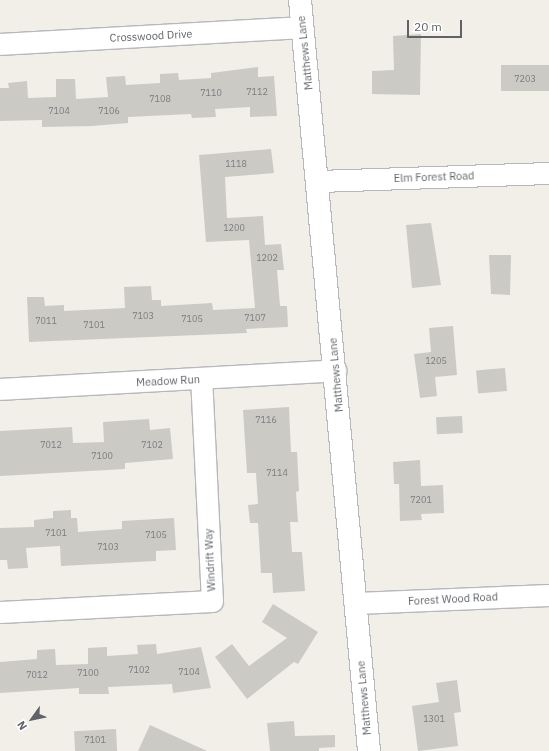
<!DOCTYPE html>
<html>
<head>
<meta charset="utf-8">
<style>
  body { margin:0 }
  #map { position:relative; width:549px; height:751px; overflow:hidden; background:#f1efe8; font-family:"IBM Plex Sans",sans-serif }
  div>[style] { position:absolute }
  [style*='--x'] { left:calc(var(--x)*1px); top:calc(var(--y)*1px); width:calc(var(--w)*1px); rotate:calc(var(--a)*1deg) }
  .building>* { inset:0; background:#cccac5; transform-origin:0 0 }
  .roads { filter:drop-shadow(1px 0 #b5b8bc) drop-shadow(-1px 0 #b5b8bc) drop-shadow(0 1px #b5b8bc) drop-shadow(0 -1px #b5b8bc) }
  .minor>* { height:21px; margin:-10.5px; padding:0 10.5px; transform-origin:10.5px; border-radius:10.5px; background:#fff }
  .tertiary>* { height:22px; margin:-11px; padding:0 11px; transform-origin:11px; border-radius:11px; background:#fff }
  span { translate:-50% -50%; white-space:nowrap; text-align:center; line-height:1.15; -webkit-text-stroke:3px #fff; paint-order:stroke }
  .number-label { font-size:9px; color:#7a7d7f }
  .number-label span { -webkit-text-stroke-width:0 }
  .street-label { font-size:11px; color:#5f6368 }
  .north { position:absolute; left:12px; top:699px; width:40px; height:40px; -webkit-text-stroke:3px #fff; paint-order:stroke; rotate:237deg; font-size:11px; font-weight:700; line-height:16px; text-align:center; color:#5f6368 }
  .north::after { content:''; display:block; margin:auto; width:14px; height:18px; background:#5f6368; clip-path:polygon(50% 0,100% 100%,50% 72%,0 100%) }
  .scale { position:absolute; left:407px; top:20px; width:55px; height:18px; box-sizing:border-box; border:2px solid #5f6368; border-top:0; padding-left:5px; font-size:12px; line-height:14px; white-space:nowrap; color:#5f6368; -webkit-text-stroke:3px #fff; paint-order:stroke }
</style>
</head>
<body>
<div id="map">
  <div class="building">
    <i style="clip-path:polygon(421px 34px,420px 95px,372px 94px,372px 71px,394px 70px,393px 36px)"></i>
    <i style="left:549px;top:65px;width:26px;height:48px;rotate:90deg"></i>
    <i style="clip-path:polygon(258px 67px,258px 77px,274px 76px,277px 116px,250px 117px,250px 107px,215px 109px,216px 117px,192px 118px,191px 114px,128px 117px,128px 123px,92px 126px,42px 127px,42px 120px,0 121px,0 88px,9px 88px,8px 83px,27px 81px,28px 98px,56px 97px,56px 79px,75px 79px,76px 99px,108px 97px,106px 77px,125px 76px,126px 85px,160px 83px,160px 74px,178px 73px,179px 80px,211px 78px,211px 73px)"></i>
    <i style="clip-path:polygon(271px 149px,274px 173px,225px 177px,227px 218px,263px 216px,265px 245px,281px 244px,284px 270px,277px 270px,280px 306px,287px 306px,288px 327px,246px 329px,247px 333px,29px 342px,27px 297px,44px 297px,45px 306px,64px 305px,64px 311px,125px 308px,124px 287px,151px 286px,152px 300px,161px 300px,161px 306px,212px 303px,213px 310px,255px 308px,249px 240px,206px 242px,199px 155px)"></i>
    <i style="clip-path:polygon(431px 223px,441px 285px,412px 288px,406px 225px)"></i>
    <i style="clip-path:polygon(489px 255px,511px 255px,510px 295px,491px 294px)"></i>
    <i style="clip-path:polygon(453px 326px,457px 375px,435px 377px,437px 396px,420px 398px,414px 354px,431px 352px,429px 328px)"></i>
    <i style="left:505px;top:368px;width:23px;height:29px;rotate:85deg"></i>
    <i style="clip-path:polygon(289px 407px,291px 452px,297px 452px,299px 491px,296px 492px,298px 522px,290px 522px,292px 552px,302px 552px,305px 591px,273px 593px,272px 573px,261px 573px,258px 523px,250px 523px,248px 505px,258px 504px,256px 473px,247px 473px,243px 410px)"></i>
    <i style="left:462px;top:416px;width:17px;height:26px;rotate:87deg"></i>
    <i style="clip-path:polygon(149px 419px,150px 430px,170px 428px,173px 459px,125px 463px,125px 469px,0 476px,0 431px,72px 427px,73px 443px,104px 442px,103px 422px)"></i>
    <i style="clip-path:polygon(420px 460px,421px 486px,443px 485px,444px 513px,421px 514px,422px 520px,400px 521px,399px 484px,394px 484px,393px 462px)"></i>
    <i style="clip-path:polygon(71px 510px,71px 518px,77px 518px,78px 532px,122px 529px,122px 521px,174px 518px,176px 550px,156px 551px,156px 561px,61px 566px,60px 546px,26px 548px,28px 568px,8px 569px,7px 560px,0 560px,0 528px,34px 527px,34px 520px,53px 518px,53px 511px)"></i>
    <i style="clip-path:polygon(273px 604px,318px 632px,298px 664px,294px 662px,247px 699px,215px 657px,232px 644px,249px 666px,287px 638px,262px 622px)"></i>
    <i style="clip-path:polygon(156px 644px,157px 654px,201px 647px,211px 688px,173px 693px,172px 684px,108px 687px,109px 694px,79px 694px,79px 688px,0 693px,0 662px,37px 659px,37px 650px,55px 649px,56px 665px,88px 664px,88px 648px,107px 647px,107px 656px,138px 654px,137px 645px)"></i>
    <i style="clip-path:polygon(457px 680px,461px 712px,454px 713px,458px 746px,418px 751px,412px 706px,439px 702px,436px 683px)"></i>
    <i style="clip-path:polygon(294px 721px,295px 736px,335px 735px,335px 747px,319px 748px,319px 751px,270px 751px,267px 723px)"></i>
    <i style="clip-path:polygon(150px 725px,207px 751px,138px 751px)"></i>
    <i style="left:116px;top:729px;width:22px;height:42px;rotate:87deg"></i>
  </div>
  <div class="roads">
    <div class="minor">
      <i style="--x:0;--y:44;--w:302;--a:-3.2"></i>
      <i style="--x:319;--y:181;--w:230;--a:-2"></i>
      <i style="--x:0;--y:389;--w:336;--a:-3.2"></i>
      <i style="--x:356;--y:603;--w:193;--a:-2.4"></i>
      <i style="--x:0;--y:612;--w:212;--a:-3"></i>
      <i style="--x:212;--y:601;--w:222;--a:-92.8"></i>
    </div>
    <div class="tertiary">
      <i style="--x:300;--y:0;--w:754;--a:84.75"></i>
    </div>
  </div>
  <div class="number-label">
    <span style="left:525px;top:79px">7203</span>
    <span style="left:257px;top:92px">7112</span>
    <span style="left:211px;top:93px">7110</span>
    <span style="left:160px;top:99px">7108</span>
    <span style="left:59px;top:111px">7104</span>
    <span style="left:109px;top:111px">7106</span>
    <span style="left:236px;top:164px">1118</span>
    <span style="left:234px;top:228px">1200</span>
    <span style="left:267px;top:258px">1202</span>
    <span style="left:143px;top:316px">7103</span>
    <span style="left:255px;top:318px">7107</span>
    <span style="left:192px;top:319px">7105</span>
    <span style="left:46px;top:321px">7011</span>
    <span style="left:94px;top:325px">7101</span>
    <span style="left:436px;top:361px">1205</span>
    <span style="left:266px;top:420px">7116</span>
    <span style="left:51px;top:445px">7012</span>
    <span style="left:152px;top:445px">7102</span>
    <span style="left:102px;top:456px">7100</span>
    <span style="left:277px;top:473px">7114</span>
    <span style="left:421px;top:500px">7201</span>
    <span style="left:56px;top:533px">7101</span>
    <span style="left:156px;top:535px">7105</span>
    <span style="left:108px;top:547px">7103</span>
    <span style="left:139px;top:670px">7102</span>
    <span style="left:189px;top:672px">7104</span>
    <span style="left:88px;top:673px">7100</span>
    <span style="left:37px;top:675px">7012</span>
    <span style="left:434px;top:719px">1301</span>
    <span style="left:95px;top:740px">7101</span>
  </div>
  <div class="street-label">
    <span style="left:151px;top:36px;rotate:-3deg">Crosswood Drive</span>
    <span style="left:305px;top:53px;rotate:-96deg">Matthews Lane</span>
    <span style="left:434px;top:177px;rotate:-2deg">Elm Forest Road</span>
    <span style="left:336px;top:375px;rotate:-95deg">Matthews Lane</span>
    <span style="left:168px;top:381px;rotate:-3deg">Meadow Run</span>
    <span style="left:210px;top:560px;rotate:-93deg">Windrift Way</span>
    <span style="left:453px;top:599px;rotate:-3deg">Forest Wood Road</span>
    <span style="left:364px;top:698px;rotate:-95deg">Matthews Lane</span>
  </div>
  <div class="north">N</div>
  <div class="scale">20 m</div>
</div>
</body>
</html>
